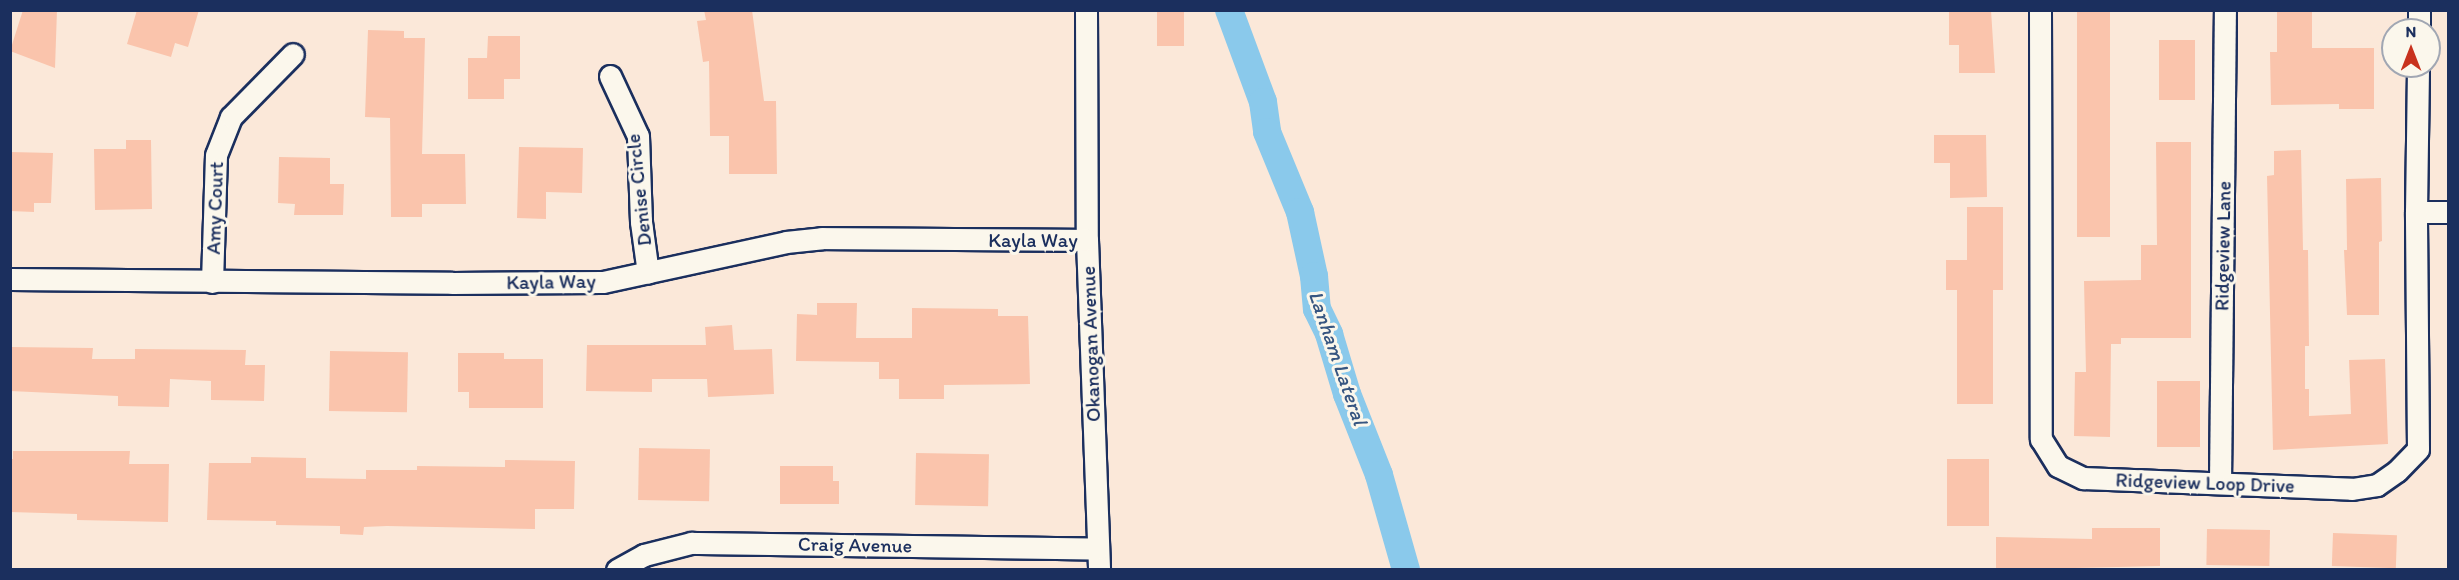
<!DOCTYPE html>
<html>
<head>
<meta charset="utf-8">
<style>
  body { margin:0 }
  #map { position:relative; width:2459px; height:580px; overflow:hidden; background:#fbe8d9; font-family:Itim,sans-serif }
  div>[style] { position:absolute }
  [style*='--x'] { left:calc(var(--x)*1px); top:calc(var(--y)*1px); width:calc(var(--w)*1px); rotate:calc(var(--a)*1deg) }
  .canal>* { height:28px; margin:-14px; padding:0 14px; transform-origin:14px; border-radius:14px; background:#8ac9eb }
  .building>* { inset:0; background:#fac4ac; transform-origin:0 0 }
  .roads { filter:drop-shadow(2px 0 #1b2f5e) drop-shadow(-2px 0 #1b2f5e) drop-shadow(0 2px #1b2f5e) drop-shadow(0 -2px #1b2f5e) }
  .street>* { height:21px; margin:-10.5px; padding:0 10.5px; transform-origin:10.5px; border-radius:10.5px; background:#fbf7ec }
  span { translate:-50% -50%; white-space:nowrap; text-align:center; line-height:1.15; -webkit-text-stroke:6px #fbf7ec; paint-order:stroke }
  .street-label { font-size:20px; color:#1b2f5e }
  .water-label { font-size:21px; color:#375681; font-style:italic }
  .frame { position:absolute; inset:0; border:12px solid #1b2f5e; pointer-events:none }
  .north { position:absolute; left:2381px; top:18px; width:60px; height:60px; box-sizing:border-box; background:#fbf7ec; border:2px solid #a1a7b3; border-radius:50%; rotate:0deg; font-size:16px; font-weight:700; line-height:24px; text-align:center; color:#1b2f5e }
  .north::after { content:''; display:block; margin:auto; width:21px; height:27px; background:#c8321e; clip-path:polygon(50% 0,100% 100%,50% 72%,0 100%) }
</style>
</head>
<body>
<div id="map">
  <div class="canal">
    <i style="--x:1229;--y:10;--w:98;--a:69.7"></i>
    <i style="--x:1263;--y:102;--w:30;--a:82"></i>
    <i style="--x:1267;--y:132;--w:87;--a:67.6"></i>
    <i style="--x:1300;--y:212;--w:66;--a:77.7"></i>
    <i style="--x:1314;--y:276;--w:33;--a:85"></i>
    <i style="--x:1317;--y:309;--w:28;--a:64"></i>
    <i style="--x:1329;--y:334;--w:63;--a:73.3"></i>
    <i style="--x:1347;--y:394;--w:87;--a:68.4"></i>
    <i style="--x:1379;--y:475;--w:99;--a:74.1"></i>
  </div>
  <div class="building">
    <i style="clip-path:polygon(23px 10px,57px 10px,55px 68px,10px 51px)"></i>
    <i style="clip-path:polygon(137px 10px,199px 10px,188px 47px,175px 43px,171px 57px,127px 44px)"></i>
    <i style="clip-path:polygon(704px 10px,752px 10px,764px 101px,776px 101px,777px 174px,729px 174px,729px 136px,710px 136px,709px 61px,703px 62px,697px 21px,706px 20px)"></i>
    <i style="left:1157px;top:10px;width:27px;height:36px"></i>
    <i style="clip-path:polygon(1949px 10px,1991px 10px,1995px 73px,1959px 73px,1959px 45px,1949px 45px)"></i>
    <i style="left:2077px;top:10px;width:33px;height:227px"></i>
    <i style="clip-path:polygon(2277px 10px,2312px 10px,2312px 48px,2374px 48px,2374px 109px,2339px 109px,2339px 104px,2271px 105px,2270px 52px,2277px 52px)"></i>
    <i style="clip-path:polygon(368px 30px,404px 31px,404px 38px,425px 38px,422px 154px,465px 154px,466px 204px,422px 204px,422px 217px,391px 217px,390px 118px,365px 117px)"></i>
    <i style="clip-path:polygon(488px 36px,520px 36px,520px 79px,504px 79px,504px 99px,468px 99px,468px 58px,487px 58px)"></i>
    <i style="left:2159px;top:40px;width:36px;height:60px"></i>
    <i style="clip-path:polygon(1934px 135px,1986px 135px,1987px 197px,1950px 198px,1950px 163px,1934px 163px)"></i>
    <i style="clip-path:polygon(126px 140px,151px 140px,152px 209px,95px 210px,94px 149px,126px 149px)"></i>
    <i style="clip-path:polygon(2156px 142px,2191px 142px,2191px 338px,2121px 338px,2121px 344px,2111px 344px,2110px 437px,2074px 436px,2075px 372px,2086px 372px,2084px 281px,2141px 280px,2141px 245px,2157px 245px)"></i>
    <i style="clip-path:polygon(519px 147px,583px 148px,582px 193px,546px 192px,546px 219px,517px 218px)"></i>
    <i style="clip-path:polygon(2301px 150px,2303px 250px,2308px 250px,2309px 346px,2305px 346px,2305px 389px,2309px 389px,2309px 416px,2351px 414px,2349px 360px,2385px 359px,2388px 444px,2273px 450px,2267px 176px,2274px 175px,2274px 151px)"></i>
    <i style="clip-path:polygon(10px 152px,53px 153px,51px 203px,34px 203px,34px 212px,10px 211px)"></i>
    <i style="clip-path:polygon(279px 157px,330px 158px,330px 184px,344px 184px,343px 215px,294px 215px,295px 204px,278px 203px)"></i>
    <i style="clip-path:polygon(2381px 178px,2382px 241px,2379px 242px,2379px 315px,2347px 315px,2344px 250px,2347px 250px,2346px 179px)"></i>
    <i style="clip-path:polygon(1967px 207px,2003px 207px,2003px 290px,1993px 290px,1993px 404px,1957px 404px,1957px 290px,1946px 290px,1946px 260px,1967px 260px)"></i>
    <i style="clip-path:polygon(817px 303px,857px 303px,856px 338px,912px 338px,912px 308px,998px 309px,998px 316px,1028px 316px,1030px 384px,944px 385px,944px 399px,899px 399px,899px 379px,879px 379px,879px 362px,796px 361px,797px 314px,817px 315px)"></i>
    <i style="clip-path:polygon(732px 325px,734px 350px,772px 349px,774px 394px,708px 397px,707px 379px,652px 379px,652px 392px,586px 391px,587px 345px,706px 345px,705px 327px)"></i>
    <i style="clip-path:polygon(10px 347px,93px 348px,92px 359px,135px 359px,135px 349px,246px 350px,245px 365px,265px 365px,264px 401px,211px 400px,211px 381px,170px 379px,169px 407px,118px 406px,118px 396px,10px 391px)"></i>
    <i style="left:330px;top:351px;width:78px;height:60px;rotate:1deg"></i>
    <i style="clip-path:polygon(458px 353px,504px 353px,504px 359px,543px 359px,543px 408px,469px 408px,469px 392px,458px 392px)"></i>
    <i style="left:2157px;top:381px;width:43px;height:66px"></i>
    <i style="left:639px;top:448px;width:71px;height:52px;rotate:1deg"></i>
    <i style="clip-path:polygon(13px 451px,130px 451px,129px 464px,169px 464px,168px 522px,77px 520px,77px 514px,10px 512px,10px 459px,13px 459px)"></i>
    <i style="left:916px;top:453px;width:73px;height:52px;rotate:1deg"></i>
    <i style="clip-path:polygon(251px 457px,306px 458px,306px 478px,366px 479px,366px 470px,417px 470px,417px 466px,505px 467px,505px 460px,575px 461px,574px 509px,535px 509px,535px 529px,387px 526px,364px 527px,363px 535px,340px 534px,340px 526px,276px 525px,276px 521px,207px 520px,209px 463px,251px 463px)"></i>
    <i style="left:1947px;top:459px;width:42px;height:67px"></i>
    <i style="clip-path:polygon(780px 466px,833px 466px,833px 481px,839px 481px,839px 504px,780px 504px)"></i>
    <i style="clip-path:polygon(2092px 528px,2160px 528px,2160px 566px,1996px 570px,1996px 537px,2092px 539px)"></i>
    <i style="left:2207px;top:529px;width:63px;height:36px;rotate:1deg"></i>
    <i style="left:2333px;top:533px;width:64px;height:33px;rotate:2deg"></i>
  </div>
  <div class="roads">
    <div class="street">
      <i style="--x:1086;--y:10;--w:230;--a:89.8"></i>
      <i style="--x:1087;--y:240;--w:330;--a:87.9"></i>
      <i style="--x:2040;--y:10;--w:429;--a:89.9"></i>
      <i style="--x:2041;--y:439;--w:32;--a:58"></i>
      <i style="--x:2058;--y:466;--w:28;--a:26"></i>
      <i style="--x:2083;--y:478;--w:269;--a:2.3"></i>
      <i style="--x:2352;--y:489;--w:25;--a:-9"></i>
      <i style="--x:2377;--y:485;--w:24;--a:-35"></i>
      <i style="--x:2397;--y:471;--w:30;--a:-46"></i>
      <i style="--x:2418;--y:449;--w:237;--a:-90.5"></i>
      <i style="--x:2416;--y:212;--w:146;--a:-89.2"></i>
      <i style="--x:2419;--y:30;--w:20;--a:-90"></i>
      <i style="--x:610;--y:76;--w:66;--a:65"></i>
      <i style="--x:638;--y:136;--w:86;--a:88"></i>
      <i style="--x:641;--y:222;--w:51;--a:82.2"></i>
      <i style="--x:2416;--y:212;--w:32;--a:0"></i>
      <i style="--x:10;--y:279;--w:442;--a:0.5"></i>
      <i style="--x:452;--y:283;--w:151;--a:-0.4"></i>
      <i style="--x:603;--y:282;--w:187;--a:-12.3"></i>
      <i style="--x:786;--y:242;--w:36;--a:-6"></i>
      <i style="--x:822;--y:238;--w:265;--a:0.4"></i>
      <i style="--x:212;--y:282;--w:127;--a:-88.2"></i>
      <i style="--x:216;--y:155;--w:41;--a:-68.5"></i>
      <i style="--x:231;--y:117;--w:88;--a:-45.5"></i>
      <i style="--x:2220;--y:482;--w:472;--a:-89.4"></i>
      <i style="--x:617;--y:570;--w:31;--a:-29"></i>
      <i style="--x:644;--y:555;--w:49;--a:-14.3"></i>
      <i style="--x:691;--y:543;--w:407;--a:0.8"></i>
    </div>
  </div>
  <div class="street-label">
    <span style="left:639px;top:190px;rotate:-96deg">Denise Circle</span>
    <span style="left:215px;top:208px;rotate:-88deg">Amy Court</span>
    <span style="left:1033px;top:240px">Kayla Way</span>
    <span style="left:2223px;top:246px;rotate:-89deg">Ridgeview Lane</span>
    <span style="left:551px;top:282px;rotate:-1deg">Kayla Way</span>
    <span style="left:1091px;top:344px;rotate:-92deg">Okanogan Avenue</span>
    <span style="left:2205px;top:483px;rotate:2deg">Ridgeview Loop Drive</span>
    <span style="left:855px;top:545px;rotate:1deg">Craig Avenue</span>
  </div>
  <div class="water-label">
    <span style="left:1338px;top:358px;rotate:71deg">Lanham Lateral</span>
  </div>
  <div class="frame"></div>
  <div class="north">N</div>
</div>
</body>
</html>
